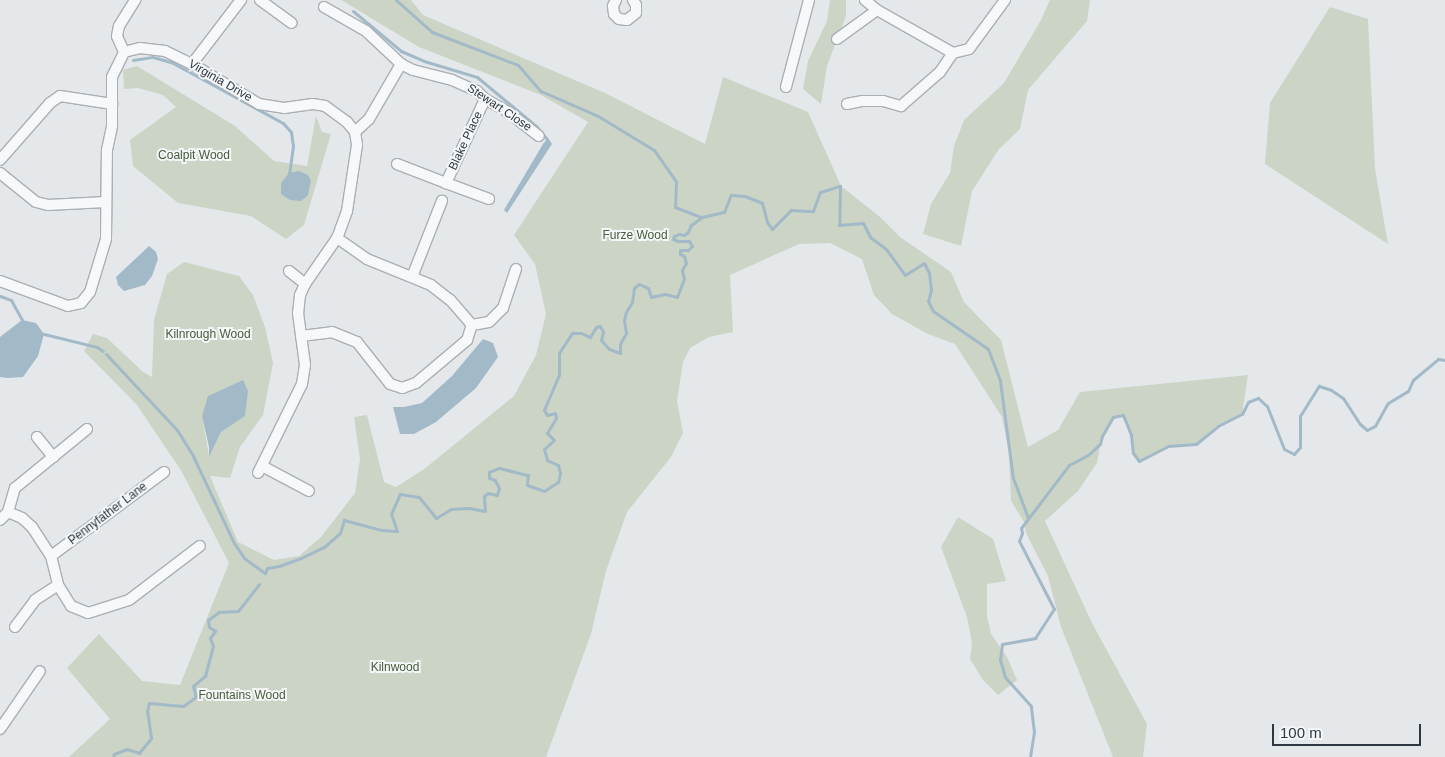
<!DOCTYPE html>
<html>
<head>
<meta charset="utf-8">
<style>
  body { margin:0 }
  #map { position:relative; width:1445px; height:757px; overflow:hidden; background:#e4e8eb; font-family:Arial,sans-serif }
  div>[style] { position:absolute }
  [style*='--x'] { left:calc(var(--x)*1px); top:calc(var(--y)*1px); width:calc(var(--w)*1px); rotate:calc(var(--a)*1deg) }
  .green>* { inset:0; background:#ccd4c6 }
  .water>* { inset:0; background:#a2bac8 }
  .stream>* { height:3px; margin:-1.5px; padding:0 1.5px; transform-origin:1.5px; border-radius:1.5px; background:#a2bac8 }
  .roads { filter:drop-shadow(1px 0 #a9b0b5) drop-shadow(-1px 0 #a9b0b5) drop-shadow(0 1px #a9b0b5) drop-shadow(0 -1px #a9b0b5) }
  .minor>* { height:10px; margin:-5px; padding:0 5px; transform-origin:5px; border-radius:5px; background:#f7f8f9 }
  span { translate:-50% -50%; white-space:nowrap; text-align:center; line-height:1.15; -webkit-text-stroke:4px #f4f6f8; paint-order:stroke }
  .street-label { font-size:12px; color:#2d3842 }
  .park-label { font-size:12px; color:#475d3b }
  .scale { position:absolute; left:1272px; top:724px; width:149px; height:22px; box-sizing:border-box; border:2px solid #2d3842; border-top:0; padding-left:6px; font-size:15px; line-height:18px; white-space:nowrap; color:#2d3842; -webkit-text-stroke:4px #f4f6f8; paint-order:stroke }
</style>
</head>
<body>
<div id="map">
  <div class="green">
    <i style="clip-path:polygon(evenodd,341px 0,411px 0,423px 15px,605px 93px,705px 144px,723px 77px,808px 112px,841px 186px,880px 217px,900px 237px,951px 272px,964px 302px,1001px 340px,1028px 447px,1058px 430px,1080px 392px,1248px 375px,1242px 414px,1218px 426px,1196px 444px,1168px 446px,1139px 461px,1133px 453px,1131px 435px,1123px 416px,1113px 417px,1102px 436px,1097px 463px,1078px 491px,1045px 521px,1092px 623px,1147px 724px,1143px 757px,1113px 757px,1061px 627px,1048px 576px,1026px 533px,1024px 522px,1011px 501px,1009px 451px,1002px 417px,955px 344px,928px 334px,892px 314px,874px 295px,862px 259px,830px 243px,799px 244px,730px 275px,733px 332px,709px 337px,690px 348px,683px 362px,677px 401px,683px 433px,671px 457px,627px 512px,606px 571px,591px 634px,546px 757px,69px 757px,110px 719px,67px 668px,99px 634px,142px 681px,180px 685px,229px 563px,182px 472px,137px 405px,84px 351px,93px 334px,107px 338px,143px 372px,152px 377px,154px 320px,167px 274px,184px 262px,239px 276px,253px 295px,265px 327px,273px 363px,263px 415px,240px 447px,230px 478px,210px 476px,238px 542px,274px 560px,299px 556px,321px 537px,355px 493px,360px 459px,354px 417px,367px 415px,384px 482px,396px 487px,423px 470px,514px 396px,536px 355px,546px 314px,535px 264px,514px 235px,588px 122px,541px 95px,419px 47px,341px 0,245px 415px,221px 432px,209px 456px,202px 416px,245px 415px)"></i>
    <i style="clip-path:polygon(830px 0,846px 0,846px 16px,827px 66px,821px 104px,803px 89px,808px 61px,827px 21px)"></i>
    <i style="clip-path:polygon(1050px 0,1090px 0,1087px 21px,1028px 90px,1020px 129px,999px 149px,972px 191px,961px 246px,923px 234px,931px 204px,950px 173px,954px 146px,964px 120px,1004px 83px,1041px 20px)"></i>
    <i style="clip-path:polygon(1330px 7px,1368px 19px,1375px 169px,1388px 244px,1265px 164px,1270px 103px)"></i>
    <i style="clip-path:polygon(137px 66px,235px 126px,274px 161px,307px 166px,316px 116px,322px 132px,331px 134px,304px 225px,286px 239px,251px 216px,178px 203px,133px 166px,130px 140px,176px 107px,163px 95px,138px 88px,124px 89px,123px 70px)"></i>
    <i style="clip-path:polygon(958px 517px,993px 539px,1006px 581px,987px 584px,987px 616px,991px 634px,1007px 657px,1017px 680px,998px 695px,983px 680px,970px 659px,972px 643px,967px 617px,941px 547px)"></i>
  </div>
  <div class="water">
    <i style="clip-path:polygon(548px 138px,552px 144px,507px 213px,504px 210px,543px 144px)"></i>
    <i style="clip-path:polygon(299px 171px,308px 175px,311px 181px,308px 195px,301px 201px,290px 200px,281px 194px,281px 183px,289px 173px)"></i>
    <i style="clip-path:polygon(149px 246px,156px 252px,158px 259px,152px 276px,145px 285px,124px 291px,118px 285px,116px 277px)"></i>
    <i style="clip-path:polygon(22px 320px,36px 323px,44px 334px,38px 356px,23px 377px,7px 378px,0 377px,0 337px)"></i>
    <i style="clip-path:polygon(483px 339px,493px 343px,498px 357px,476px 388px,436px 422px,414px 434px,400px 434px,393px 407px,404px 407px,422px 403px,452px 376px)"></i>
    <i style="clip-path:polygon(243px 380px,248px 391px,245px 416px,221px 432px,209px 457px,209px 447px,202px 416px,208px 396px)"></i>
  </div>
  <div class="stream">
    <i style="--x:396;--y:0;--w:48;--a:41.6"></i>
    <i style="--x:432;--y:32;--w:92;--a:21"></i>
    <i style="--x:518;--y:65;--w:35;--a:49"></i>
    <i style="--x:541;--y:91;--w:62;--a:23.7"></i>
    <i style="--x:598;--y:116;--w:66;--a:31.3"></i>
    <i style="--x:654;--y:150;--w:39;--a:55"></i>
    <i style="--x:676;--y:182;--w:25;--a:92"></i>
    <i style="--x:675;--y:207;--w:28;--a:21"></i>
    <i style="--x:353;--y:11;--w:62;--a:39.8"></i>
    <i style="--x:401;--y:51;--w:25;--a:23"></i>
    <i style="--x:424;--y:61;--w:55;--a:16.8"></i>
    <i style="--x:477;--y:77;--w:77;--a:39.7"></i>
    <i style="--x:536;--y:126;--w:16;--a:50"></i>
    <i style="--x:133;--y:60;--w:20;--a:-9"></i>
    <i style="--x:153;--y:57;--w:19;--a:16"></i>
    <i style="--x:171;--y:62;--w:128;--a:28.6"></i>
    <i style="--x:283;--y:123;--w:12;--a:48"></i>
    <i style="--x:291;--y:132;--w:14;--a:82"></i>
    <i style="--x:293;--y:146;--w:27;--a:98"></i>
    <i style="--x:0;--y:296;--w:12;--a:20"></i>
    <i style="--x:11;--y:300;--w:23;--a:61"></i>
    <i style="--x:44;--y:334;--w:55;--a:13.8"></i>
    <i style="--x:97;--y:347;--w:7;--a:34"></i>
    <i style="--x:106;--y:354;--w:104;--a:46.9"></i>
    <i style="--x:177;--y:430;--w:31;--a:58"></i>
    <i style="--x:193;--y:456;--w:96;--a:64.8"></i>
    <i style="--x:234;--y:543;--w:18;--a:56"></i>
    <i style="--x:244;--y:558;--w:26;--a:36"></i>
    <i style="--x:265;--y:573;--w:5;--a:-68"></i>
    <i style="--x:267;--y:568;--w:12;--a:-9"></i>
    <i style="--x:279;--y:566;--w:23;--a:-20"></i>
    <i style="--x:301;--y:558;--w:25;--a:-26"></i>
    <i style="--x:324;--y:547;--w:21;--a:-41"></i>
    <i style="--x:340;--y:533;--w:14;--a:-73"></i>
    <i style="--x:344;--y:520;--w:38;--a:15"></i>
    <i style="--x:381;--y:530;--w:16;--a:4"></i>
    <i style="--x:397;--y:531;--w:18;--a:-109"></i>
    <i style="--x:391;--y:514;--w:22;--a:-66"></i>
    <i style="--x:400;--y:494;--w:19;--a:9"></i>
    <i style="--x:419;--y:497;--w:27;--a:51"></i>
    <i style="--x:436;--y:518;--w:17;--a:-31"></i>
    <i style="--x:451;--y:509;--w:18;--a:-3"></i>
    <i style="--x:469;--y:508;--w:16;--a:11"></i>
    <i style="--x:485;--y:511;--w:15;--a:-94"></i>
    <i style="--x:484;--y:496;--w:5;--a:-37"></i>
    <i style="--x:488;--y:493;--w:9;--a:13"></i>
    <i style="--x:497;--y:495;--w:7;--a:-74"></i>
    <i style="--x:499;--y:488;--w:9;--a:-117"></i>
    <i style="--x:495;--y:480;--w:6;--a:-162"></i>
    <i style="--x:489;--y:478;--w:6;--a:-90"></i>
    <i style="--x:489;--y:472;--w:11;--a:-22"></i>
    <i style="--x:499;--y:468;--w:30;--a:14"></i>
    <i style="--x:528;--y:475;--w:10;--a:96"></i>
    <i style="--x:527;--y:485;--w:18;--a:19"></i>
    <i style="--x:544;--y:491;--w:17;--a:-33"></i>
    <i style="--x:558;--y:482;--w:9;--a:-77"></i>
    <i style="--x:560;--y:473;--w:8;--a:-104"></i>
    <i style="--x:558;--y:465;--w:12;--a:-156"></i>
    <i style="--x:547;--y:460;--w:11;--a:-105"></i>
    <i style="--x:544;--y:449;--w:13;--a:-42"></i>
    <i style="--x:554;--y:440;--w:10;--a:-135"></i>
    <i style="--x:547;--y:433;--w:17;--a:-59"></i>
    <i style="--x:556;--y:418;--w:5;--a:-101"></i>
    <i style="--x:555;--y:413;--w:8;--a:166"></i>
    <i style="--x:547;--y:415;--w:6;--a:-121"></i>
    <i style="--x:544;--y:410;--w:38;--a:-67"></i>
    <i style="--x:559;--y:375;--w:22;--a:-90"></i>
    <i style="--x:559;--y:353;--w:24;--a:-57"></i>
    <i style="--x:572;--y:333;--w:9;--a:0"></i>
    <i style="--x:581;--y:333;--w:10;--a:24"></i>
    <i style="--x:590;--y:337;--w:12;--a:-59"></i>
    <i style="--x:596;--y:327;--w:4;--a:-14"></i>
    <i style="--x:600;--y:326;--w:7;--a:63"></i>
    <i style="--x:603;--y:332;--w:8;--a:104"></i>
    <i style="--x:601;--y:340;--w:12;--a:48"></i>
    <i style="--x:609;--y:349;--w:12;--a:20"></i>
    <i style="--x:620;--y:353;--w:9;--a:-90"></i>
    <i style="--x:620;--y:344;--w:13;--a:-61"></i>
    <i style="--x:626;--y:333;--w:13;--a:-99"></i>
    <i style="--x:624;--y:320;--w:8;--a:-76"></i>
    <i style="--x:626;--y:312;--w:12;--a:-59"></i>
    <i style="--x:632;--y:302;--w:14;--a:-82"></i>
    <i style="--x:634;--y:288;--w:6;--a:-39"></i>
    <i style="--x:639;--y:284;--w:10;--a:24"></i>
    <i style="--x:648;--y:288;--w:9;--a:72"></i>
    <i style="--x:651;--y:297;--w:14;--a:-12"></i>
    <i style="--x:665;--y:294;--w:12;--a:14"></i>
    <i style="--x:677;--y:297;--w:19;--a:-69"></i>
    <i style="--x:684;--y:279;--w:9;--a:-103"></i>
    <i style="--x:682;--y:270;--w:8;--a:-60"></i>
    <i style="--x:686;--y:263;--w:7;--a:-106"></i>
    <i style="--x:684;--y:256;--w:4;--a:-153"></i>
    <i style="--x:680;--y:254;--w:4;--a:-90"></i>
    <i style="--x:680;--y:250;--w:8;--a:0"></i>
    <i style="--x:688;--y:250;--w:6;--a:-45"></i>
    <i style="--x:692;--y:246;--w:6;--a:-121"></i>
    <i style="--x:689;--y:241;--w:11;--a:180"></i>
    <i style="--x:678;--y:241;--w:5;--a:-158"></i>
    <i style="--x:673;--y:239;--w:3;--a:-72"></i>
    <i style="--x:674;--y:236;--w:5;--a:-22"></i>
    <i style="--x:679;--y:234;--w:5;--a:11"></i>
    <i style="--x:684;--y:235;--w:5;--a:-37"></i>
    <i style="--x:688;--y:232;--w:8;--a:-67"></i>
    <i style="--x:691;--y:225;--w:14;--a:-36"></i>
    <i style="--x:702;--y:217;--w:23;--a:-13"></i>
    <i style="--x:724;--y:212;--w:18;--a:-68"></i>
    <i style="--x:731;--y:195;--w:14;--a:4"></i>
    <i style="--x:745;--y:196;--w:18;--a:22"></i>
    <i style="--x:762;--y:203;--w:20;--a:75"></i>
    <i style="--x:767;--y:222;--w:9;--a:54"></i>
    <i style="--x:772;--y:229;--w:27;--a:-45"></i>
    <i style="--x:791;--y:210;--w:22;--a:3"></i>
    <i style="--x:813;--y:211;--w:20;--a:-70"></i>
    <i style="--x:820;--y:192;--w:21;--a:-17"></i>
    <i style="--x:840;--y:186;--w:39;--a:91"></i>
    <i style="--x:839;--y:225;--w:24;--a:-5"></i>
    <i style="--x:863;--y:223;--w:16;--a:63"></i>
    <i style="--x:870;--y:237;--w:20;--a:37"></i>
    <i style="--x:886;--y:249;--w:32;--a:54"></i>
    <i style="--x:905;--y:275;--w:22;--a:-32"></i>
    <i style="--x:924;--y:263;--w:11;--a:63"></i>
    <i style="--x:929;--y:273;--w:17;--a:83"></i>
    <i style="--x:931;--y:290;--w:11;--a:105"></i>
    <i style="--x:928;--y:301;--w:11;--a:63"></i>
    <i style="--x:933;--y:311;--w:67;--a:34.6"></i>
    <i style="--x:988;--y:349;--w:34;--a:69"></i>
    <i style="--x:1000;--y:381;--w:98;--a:82.4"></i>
    <i style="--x:1013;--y:478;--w:43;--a:69.4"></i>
    <i style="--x:113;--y:757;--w:3;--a:-72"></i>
    <i style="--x:114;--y:754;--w:14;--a:-21"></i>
    <i style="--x:127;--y:749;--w:13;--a:18"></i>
    <i style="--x:139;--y:753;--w:19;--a:-51"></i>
    <i style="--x:151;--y:738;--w:27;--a:-98"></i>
    <i style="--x:147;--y:711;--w:8;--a:-76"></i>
    <i style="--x:149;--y:703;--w:34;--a:5"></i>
    <i style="--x:183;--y:706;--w:16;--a:-35"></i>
    <i style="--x:196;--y:697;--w:11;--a:-105"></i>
    <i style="--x:193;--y:686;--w:16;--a:-40"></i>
    <i style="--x:205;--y:676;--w:31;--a:-75"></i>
    <i style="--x:213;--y:646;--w:9;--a:-111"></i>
    <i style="--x:210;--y:638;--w:9;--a:-54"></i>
    <i style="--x:215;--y:631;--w:7;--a:-146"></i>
    <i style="--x:209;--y:627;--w:7;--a:-98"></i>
    <i style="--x:208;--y:620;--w:14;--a:-36"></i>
    <i style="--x:219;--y:612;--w:19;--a:-3"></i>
    <i style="--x:238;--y:611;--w:34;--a:-52"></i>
    <i style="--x:1030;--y:757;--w:25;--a:-81"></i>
    <i style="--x:1034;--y:732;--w:26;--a:-97"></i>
    <i style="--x:1031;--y:706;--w:39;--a:-132"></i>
    <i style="--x:1005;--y:677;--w:18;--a:-106"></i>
    <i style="--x:1000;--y:660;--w:16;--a:-83"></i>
    <i style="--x:1002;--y:644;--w:34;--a:-10"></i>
    <i style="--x:1035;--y:638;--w:35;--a:-57"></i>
    <i style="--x:1054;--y:609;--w:76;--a:-117.2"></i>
    <i style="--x:1019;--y:541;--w:9;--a:-69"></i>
    <i style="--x:1022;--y:533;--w:5;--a:-101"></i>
    <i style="--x:1021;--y:528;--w:79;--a:-52.7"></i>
    <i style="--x:1069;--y:465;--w:21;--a:-28"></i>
    <i style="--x:1088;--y:455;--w:16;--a:-43"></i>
    <i style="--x:1100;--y:444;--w:8;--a:-76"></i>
    <i style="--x:1102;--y:436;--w:22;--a:-60"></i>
    <i style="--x:1113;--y:417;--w:10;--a:-11"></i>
    <i style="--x:1123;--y:415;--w:22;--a:68"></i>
    <i style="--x:1131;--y:435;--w:18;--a:84"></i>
    <i style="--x:1133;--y:453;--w:10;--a:53"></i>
    <i style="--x:1139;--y:461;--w:33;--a:-27"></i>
    <i style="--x:1168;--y:446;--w:28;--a:-4"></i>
    <i style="--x:1196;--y:444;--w:28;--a:-39"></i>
    <i style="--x:1218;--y:426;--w:27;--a:-27"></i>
    <i style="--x:1242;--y:414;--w:13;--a:-63"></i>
    <i style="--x:1248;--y:402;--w:11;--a:-22"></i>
    <i style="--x:1258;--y:398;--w:12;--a:42"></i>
    <i style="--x:1267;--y:406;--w:46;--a:68.4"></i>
    <i style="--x:1284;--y:449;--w:11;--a:27"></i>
    <i style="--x:1294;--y:454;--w:9;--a:-49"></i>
    <i style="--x:1300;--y:447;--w:31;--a:-90"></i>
    <i style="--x:1300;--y:416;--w:36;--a:-58"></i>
    <i style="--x:1319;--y:386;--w:13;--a:18"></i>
    <i style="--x:1331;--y:390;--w:14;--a:34"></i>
    <i style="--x:1343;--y:398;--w:31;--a:57"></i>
    <i style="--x:1360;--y:424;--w:9;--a:41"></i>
    <i style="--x:1367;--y:430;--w:9;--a:-27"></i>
    <i style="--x:1375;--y:426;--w:26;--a:-61"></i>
    <i style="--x:1388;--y:403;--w:23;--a:-31"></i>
    <i style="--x:1408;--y:391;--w:12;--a:-66"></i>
    <i style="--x:1413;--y:380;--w:33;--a:-40"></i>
    <i style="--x:1438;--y:359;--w:7;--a:8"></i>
  </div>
  <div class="roads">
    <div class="minor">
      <i style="--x:260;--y:0;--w:39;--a:36"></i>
      <i style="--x:616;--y:0;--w:7;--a:117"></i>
      <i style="--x:613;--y:6;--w:8;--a:83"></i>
      <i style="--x:614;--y:14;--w:7;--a:45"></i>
      <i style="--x:619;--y:19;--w:8;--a:7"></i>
      <i style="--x:627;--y:20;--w:11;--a:-38"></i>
      <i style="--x:636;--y:13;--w:8;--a:-90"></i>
      <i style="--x:636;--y:5;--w:6;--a:-121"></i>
      <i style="--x:865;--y:0;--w:16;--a:40"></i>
      <i style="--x:877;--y:10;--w:87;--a:29.5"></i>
      <i style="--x:324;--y:7;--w:48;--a:29.7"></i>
      <i style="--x:366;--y:31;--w:48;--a:43.3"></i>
      <i style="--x:401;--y:64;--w:13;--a:27"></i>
      <i style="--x:413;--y:70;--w:40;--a:14.4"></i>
      <i style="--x:452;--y:80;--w:27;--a:24"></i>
      <i style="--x:477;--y:91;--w:11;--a:45"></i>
      <i style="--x:485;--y:99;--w:26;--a:29"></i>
      <i style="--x:508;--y:112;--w:39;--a:38"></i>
      <i style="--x:837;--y:39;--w:49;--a:-35.9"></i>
      <i style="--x:124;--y:52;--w:17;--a:-114"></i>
      <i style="--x:117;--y:36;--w:10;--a:-79"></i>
      <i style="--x:119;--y:26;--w:31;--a:-58"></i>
      <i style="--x:192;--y:64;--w:81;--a:-52.6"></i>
      <i style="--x:786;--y:87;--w:90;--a:-75.2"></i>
      <i style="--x:485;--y:99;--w:93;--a:114.9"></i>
      <i style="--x:446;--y:183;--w:46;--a:20.4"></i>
      <i style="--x:847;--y:104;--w:16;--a:-11"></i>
      <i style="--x:863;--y:101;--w:20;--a:0"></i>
      <i style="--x:883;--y:101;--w:19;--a:16"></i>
      <i style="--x:901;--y:106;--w:52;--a:-41.1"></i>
      <i style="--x:940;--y:72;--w:23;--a:-56"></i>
      <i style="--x:953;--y:53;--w:16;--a:-14"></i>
      <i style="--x:969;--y:49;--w:61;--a:-53.7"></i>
      <i style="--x:355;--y:132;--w:19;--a:-43"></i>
      <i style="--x:369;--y:119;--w:64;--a:-59.8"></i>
      <i style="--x:0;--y:160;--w:76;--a:-48.7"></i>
      <i style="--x:50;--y:103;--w:12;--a:-35"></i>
      <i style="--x:60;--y:96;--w:53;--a:8.7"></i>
      <i style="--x:397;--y:164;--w:53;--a:21.2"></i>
      <i style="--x:0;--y:173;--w:46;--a:38.9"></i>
      <i style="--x:36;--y:202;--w:12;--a:14"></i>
      <i style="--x:48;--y:205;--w:58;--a:-3"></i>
      <i style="--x:289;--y:271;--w:21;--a:39"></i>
      <i style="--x:412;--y:277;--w:82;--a:-68.5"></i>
      <i style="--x:0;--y:281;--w:72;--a:20.2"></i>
      <i style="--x:68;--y:306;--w:13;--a:-13"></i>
      <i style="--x:81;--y:303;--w:14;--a:-51"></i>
      <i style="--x:90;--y:292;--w:55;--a:-73.2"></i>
      <i style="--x:106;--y:239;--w:89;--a:-89.4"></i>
      <i style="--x:107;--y:150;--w:25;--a:-78"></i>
      <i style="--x:112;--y:126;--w:49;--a:-90"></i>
      <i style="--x:112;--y:77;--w:28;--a:-64"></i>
      <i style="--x:124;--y:52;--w:16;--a:-14"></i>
      <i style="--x:140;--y:48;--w:25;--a:7"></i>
      <i style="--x:165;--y:51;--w:30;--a:26"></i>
      <i style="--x:192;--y:64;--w:78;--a:30.8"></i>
      <i style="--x:259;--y:104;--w:25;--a:9"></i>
      <i style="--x:284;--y:108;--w:29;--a:-8"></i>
      <i style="--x:313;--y:104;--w:12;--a:9"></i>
      <i style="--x:325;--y:106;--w:27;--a:36"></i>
      <i style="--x:347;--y:122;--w:13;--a:51"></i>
      <i style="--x:355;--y:132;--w:13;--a:81"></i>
      <i style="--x:357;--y:145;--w:67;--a:98.6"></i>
      <i style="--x:347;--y:211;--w:29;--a:110"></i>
      <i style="--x:337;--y:238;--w:56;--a:124.8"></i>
      <i style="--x:305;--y:284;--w:12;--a:114"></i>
      <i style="--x:300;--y:295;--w:18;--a:96"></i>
      <i style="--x:298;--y:313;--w:52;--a:82.3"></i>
      <i style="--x:305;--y:365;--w:19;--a:99"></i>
      <i style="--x:302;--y:384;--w:99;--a:116.3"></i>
      <i style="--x:472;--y:325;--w:17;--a:-10"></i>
      <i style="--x:489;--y:322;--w:20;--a:-45"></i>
      <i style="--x:503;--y:308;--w:41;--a:-71.6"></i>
      <i style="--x:301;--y:336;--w:31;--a:-7"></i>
      <i style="--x:332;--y:332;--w:27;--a:22"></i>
      <i style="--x:357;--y:342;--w:53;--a:51.8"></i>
      <i style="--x:390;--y:384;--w:13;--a:18"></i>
      <i style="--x:402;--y:388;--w:15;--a:-20"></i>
      <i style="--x:416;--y:383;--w:67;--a:-40.1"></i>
      <i style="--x:467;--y:340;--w:16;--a:-72"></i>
      <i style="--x:472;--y:325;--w:33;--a:-131"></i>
      <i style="--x:450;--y:300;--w:24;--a:-142"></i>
      <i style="--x:431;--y:285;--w:69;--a:-157.9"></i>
      <i style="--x:367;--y:259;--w:37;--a:-145"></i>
      <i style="--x:37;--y:437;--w:26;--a:51"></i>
      <i style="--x:262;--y:466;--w:53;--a:28"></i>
      <i style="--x:8;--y:512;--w:15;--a:23"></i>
      <i style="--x:22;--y:518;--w:13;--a:42"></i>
      <i style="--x:32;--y:527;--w:35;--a:57"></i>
      <i style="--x:51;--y:556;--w:30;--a:76"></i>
      <i style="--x:58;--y:585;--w:25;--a:58"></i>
      <i style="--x:71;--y:606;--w:18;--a:22"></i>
      <i style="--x:88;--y:613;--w:43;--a:-17.6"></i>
      <i style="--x:129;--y:600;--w:89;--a:-37.3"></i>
      <i style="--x:0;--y:520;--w:11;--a:-45"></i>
      <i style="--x:8;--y:512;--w:25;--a:-74"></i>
      <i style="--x:15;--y:488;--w:93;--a:-39.3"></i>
      <i style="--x:51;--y:556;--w:141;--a:-36.6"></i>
      <i style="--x:15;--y:627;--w:34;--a:-53"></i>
      <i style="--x:35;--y:600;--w:27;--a:-33"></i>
      <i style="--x:0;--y:729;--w:70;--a:-55.4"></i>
    </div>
  </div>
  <div class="street-label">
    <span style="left:220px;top:81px;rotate:30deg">Virginia Drive</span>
    <span style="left:499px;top:108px;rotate:34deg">Stewart Close</span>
    <span style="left:466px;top:141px;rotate:-65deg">Blake Place</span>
    <span style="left:108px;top:514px;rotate:-37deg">Pennyfather Lane</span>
  </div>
  <div class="park-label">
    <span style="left:194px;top:156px">Coalpit Wood</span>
    <span style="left:635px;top:236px">Furze Wood</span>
    <span style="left:208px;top:335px">Kilnrough Wood</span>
    <span style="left:395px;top:668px">Kilnwood</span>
    <span style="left:242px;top:696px">Fountains Wood</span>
  </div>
  <div class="scale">100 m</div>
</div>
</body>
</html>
